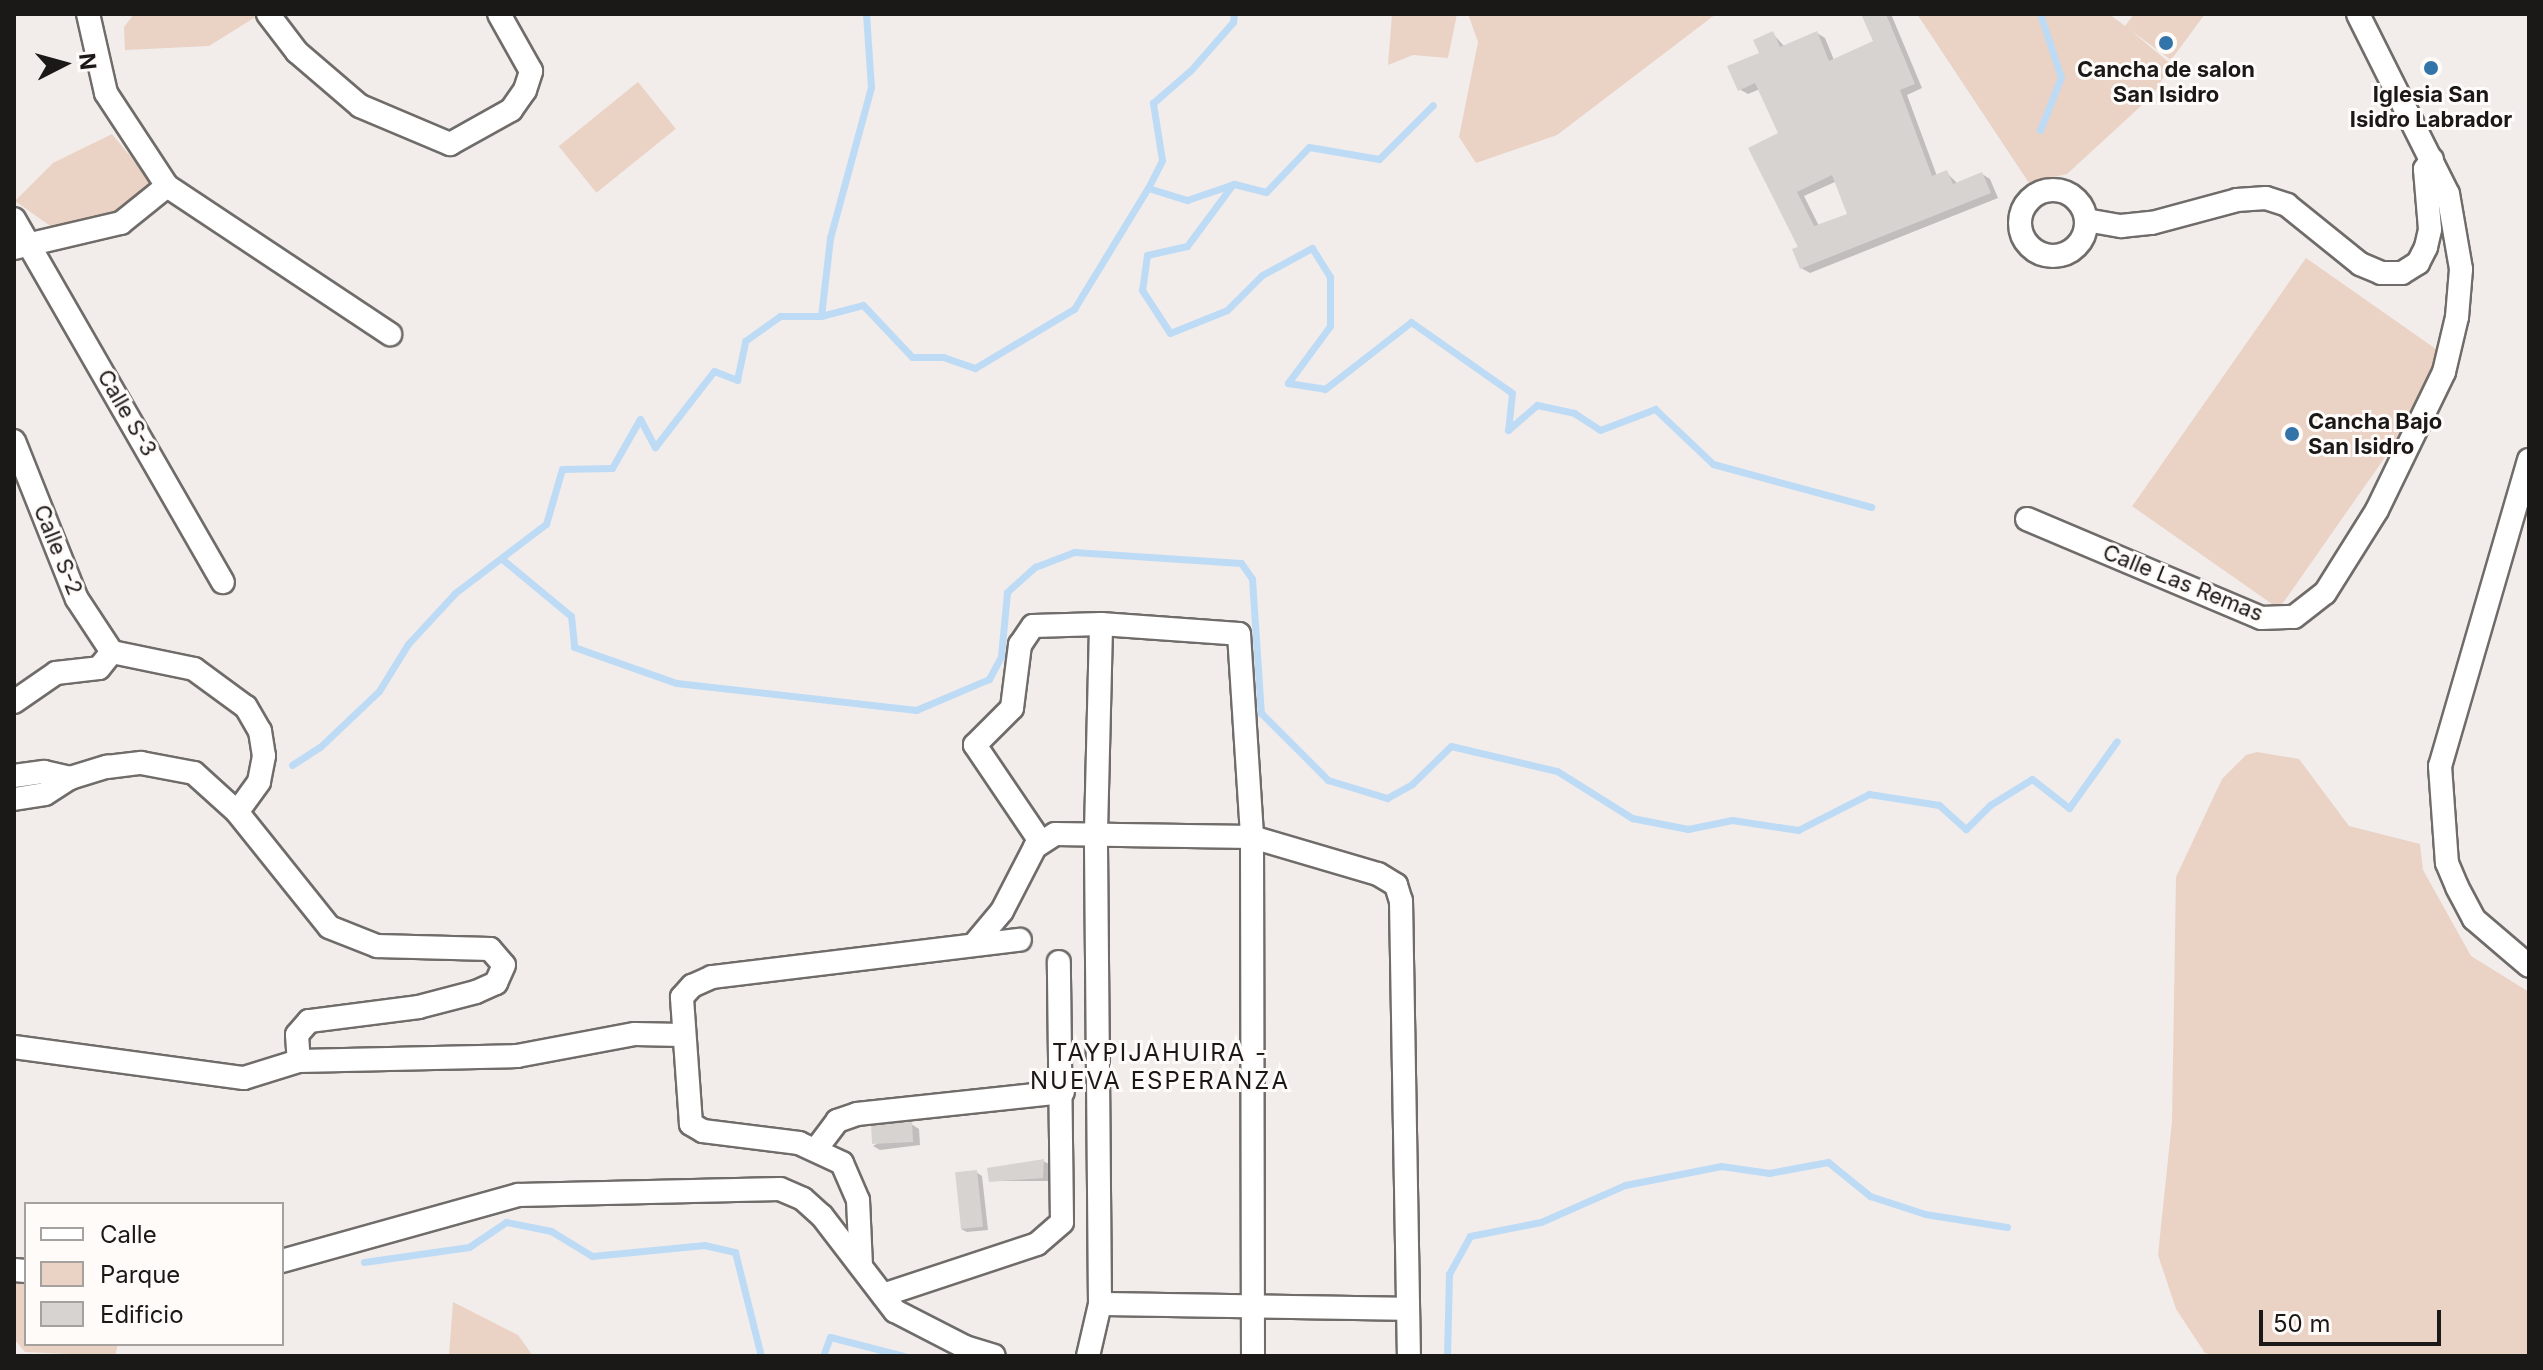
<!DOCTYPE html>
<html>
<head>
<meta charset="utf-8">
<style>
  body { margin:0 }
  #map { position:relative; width:2543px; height:1370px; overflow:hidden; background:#f2edeb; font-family:Inter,sans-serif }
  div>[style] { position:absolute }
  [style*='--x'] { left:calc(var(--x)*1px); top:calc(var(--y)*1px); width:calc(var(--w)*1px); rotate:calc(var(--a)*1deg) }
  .green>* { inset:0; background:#ead2c5; transform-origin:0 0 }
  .shadow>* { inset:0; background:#0003 }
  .stream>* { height:7px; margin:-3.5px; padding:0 3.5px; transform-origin:3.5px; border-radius:3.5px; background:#bedbf6 }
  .building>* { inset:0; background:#d7d3d0; transform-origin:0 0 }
  .roads { filter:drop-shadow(2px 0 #706c69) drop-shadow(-2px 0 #706c69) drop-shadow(0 2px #706c69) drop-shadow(0 -2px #706c69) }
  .minor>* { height:22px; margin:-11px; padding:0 11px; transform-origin:11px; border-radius:11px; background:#fff }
  .minor>.ring { margin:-11px; padding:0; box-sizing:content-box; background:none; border:22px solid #fff; border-radius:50% }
  .dots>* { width:22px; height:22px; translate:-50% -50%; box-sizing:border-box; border:4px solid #fffbf9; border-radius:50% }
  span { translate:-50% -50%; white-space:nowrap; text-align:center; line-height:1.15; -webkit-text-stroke:6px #fffbf9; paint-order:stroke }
  .poi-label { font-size:22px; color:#1b1918; font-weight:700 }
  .left { translate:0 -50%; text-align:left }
  .street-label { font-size:22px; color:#1b1918 }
  .neighbourhood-label { font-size:24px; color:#1b1918; letter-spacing:2px }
  .frame { position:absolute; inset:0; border:16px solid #1b1918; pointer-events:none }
  .legend { position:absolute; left:24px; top:1202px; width:260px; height:144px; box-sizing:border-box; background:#fffbf9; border:2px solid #a4a19f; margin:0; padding:10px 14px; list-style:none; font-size:24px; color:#1b1918 }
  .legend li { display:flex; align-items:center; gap:16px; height:40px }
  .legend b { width:40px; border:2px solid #a4a19f }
  .north { position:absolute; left:24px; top:24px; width:80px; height:80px; -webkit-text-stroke:6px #fffbf9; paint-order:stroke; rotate:84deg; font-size:22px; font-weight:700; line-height:32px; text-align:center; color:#1b1918 }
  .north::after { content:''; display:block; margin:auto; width:28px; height:36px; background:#1b1918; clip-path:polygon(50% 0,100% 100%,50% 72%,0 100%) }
  .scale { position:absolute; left:2259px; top:1310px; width:182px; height:36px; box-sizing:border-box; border:4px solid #1b1918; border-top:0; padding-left:10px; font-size:24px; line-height:28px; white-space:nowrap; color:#1b1918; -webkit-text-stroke:6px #fffbf9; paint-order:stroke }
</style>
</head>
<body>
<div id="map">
  <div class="green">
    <i style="clip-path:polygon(134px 14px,258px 14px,259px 15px,209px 46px,125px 50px,124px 27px)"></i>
    <i style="clip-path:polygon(1392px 14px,1457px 14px,1448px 58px,1413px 55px,1388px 65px)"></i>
    <i style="clip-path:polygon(1468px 14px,1716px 14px,1557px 135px,1476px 163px,1459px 137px,1478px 42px)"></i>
    <i style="clip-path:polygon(1917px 14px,2109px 14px,2125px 26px,2134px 14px,2205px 14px,2171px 60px,2129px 29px,2171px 64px,2153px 95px,2067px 174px,2029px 183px)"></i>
    <i style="left:638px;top:82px;width:60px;height:102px;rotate:51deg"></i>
    <i style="clip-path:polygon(112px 134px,154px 185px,138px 209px,56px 230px,15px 201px,53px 163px)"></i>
    <i style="left:2306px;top:258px;width:179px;height:303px;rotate:35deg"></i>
    <i style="clip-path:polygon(2257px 752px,2299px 759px,2349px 826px,2420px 844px,2423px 870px,2471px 956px,2529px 992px,2529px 1356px,2216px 1356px,2205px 1353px,2176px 1309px,2158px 1255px,2172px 1121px,2176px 877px,2222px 779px,2246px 755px)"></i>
    <i style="clip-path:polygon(14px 1270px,26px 1271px,26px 1344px,118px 1344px,115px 1356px,25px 1352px,14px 1339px)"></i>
    <i style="clip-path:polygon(453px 1302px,518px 1335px,533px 1356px,449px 1356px)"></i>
  </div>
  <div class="shadow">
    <i style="clip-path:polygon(evenodd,1865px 14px,1891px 14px,1922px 88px,1907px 95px,1937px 176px,1947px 173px,1958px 184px,1982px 174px,1990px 179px,1998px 198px,1810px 273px,1801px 268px,1781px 134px,1760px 89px,1748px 94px,1739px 89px,1773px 34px,1785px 47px,1817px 33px,1825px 38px,1834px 60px,1876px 42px,1865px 14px,1837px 181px,1850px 215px,1819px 226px,1804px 196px,1837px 181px)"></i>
    <i style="clip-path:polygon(911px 1124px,919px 1129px,920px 1145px,880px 1150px,873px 1146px)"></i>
    <i style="clip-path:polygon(1043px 1161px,1049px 1164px,1049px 1181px,990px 1181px)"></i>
    <i style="clip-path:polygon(976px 1172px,982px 1176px,988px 1230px,967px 1232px,961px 1229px)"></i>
  </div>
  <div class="stream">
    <i style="--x:2040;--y:14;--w:66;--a:71.6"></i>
    <i style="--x:2061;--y:77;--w:57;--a:111.6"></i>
    <i style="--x:1233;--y:184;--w:77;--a:126.6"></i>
    <i style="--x:1187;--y:246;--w:41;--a:167.3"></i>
    <i style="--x:1147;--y:255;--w:35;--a:98"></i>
    <i style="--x:1142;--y:290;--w:51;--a:56.9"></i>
    <i style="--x:1170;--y:333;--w:61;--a:-22"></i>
    <i style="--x:1227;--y:310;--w:49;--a:-45"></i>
    <i style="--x:1262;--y:275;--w:57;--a:-28.4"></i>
    <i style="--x:1312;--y:248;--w:34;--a:58"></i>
    <i style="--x:1330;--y:277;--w:49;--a:90"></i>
    <i style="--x:1330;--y:326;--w:71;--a:126.4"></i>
    <i style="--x:1288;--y:383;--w:37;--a:9"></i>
    <i style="--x:1325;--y:389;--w:109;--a:-37.9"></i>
    <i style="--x:1411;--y:322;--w:123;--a:35.1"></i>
    <i style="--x:1512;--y:393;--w:37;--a:96"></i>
    <i style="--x:1508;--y:430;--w:38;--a:-41"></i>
    <i style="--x:1537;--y:405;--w:38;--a:12"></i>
    <i style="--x:1574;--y:413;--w:31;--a:33"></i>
    <i style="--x:1600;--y:430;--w:59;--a:-20.9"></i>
    <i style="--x:1655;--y:409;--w:80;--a:43.5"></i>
    <i style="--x:1713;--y:464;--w:164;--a:15.2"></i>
    <i style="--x:1148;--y:188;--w:31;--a:-63"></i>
    <i style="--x:1162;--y:160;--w:58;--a:-99"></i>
    <i style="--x:1153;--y:103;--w:50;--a:-41"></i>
    <i style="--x:1191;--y:70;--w:64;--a:-48.8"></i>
    <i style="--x:1233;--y:22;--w:8;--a:-83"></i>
    <i style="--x:821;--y:316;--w:79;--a:-83.4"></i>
    <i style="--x:830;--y:238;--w:156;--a:-74.8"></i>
    <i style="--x:871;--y:87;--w:73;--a:-93.9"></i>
    <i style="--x:502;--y:559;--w:89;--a:39.6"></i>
    <i style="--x:571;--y:616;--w:31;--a:84"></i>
    <i style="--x:574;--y:647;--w:108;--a:19.4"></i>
    <i style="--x:676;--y:683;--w:242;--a:6.4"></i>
    <i style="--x:916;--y:710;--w:79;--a:-23"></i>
    <i style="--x:989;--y:679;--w:26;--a:-62"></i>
    <i style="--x:1001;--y:656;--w:64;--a:-84.6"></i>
    <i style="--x:1007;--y:592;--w:38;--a:-42"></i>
    <i style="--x:1035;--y:567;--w:42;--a:-21"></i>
    <i style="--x:1074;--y:552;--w:167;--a:3.8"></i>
    <i style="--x:1241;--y:563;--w:19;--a:55"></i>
    <i style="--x:1252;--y:579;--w:134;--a:86.2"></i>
    <i style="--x:1261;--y:713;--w:95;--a:45"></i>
    <i style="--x:1328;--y:780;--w:62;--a:17"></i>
    <i style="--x:1387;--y:798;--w:29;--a:-29"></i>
    <i style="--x:1412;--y:784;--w:54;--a:-44.3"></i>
    <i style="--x:1451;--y:746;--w:109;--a:13.3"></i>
    <i style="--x:1557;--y:771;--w:89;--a:32.1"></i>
    <i style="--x:1632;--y:818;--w:57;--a:11.1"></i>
    <i style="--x:1688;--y:829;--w:45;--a:-11.6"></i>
    <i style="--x:1732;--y:820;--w:67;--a:8.6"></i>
    <i style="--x:1798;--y:830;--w:80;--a:-26.9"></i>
    <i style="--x:1869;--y:794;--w:71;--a:8.9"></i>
    <i style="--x:1939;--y:805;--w:36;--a:42"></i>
    <i style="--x:1966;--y:829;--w:34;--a:-45"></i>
    <i style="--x:1990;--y:805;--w:49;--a:-31.8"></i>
    <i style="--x:2032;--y:779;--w:47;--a:38.1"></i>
    <i style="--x:2069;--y:808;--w:82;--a:-54.4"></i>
    <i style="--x:292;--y:765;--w:33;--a:-33"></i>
    <i style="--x:320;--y:747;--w:81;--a:-43.5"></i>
    <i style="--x:379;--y:691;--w:55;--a:-58.3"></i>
    <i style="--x:408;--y:644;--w:69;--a:-47.3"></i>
    <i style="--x:455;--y:593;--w:114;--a:-37.2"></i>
    <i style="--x:546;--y:524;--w:57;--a:-73.8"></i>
    <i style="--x:562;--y:469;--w:50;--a:-1.1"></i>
    <i style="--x:612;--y:468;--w:56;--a:-60.3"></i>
    <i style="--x:640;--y:419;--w:32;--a:62"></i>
    <i style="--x:655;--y:447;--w:96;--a:-52.2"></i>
    <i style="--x:714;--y:371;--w:25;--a:21"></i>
    <i style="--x:737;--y:380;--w:40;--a:-78"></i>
    <i style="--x:745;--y:341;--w:43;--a:-35.5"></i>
    <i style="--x:780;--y:316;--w:41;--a:0"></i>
    <i style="--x:821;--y:316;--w:43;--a:-14.7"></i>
    <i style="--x:863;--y:305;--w:71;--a:46.7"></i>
    <i style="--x:912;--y:357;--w:31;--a:0"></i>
    <i style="--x:943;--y:357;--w:34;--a:19"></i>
    <i style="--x:975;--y:368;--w:115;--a:-30.8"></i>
    <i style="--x:1074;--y:309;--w:142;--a:-58.6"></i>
    <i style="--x:1148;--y:188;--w:41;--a:17.1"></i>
    <i style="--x:1187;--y:200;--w:50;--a:-18.8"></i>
    <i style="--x:1234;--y:184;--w:33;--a:14"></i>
    <i style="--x:1266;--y:192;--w:62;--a:-46.3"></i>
    <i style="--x:1309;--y:147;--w:71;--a:9.7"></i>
    <i style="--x:1379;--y:159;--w:76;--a:-45"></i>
    <i style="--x:364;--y:1262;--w:106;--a:-8.1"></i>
    <i style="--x:469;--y:1247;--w:45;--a:-34"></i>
    <i style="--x:506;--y:1222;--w:46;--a:11.3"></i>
    <i style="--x:551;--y:1231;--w:48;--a:31.4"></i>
    <i style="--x:592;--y:1256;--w:113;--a:-5.6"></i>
    <i style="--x:704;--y:1245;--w:32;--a:13"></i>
    <i style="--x:735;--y:1252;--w:107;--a:76"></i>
    <i style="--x:823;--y:1356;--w:20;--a:-70"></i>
    <i style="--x:830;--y:1337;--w:76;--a:14.4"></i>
    <i style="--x:1447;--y:1356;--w:82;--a:-88.6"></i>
    <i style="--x:1449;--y:1274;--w:43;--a:-61.1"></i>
    <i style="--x:1470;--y:1236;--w:72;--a:-11.2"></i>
    <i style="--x:1541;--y:1222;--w:92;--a:-23.8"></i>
    <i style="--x:1625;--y:1185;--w:98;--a:-11.2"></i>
    <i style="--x:1721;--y:1166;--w:49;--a:8.3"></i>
    <i style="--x:1769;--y:1173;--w:60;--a:-10.6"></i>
    <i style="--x:1828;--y:1162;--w:54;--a:39"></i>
    <i style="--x:1870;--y:1196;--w:58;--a:18.1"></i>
    <i style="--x:1925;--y:1214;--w:83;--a:9"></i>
  </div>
  <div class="building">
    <i style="clip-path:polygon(evenodd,1861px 14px,1886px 14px,1915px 84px,1900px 90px,1932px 176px,1947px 170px,1953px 184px,1982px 172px,1991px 193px,1800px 269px,1792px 249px,1798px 247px,1748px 148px,1778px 133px,1755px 83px,1738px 91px,1727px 66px,1759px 53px,1753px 40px,1773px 31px,1780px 47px,1817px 31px,1829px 61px,1873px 41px,1861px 14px,1832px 175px,1847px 214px,1814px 226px,1797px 192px,1832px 175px)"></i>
    <i style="left:912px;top:1122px;width:20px;height:41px;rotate:87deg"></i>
    <i style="clip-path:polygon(1044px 1159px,1043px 1178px,989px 1182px,987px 1168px)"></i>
    <i style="left:977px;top:1170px;width:57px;height:22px;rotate:84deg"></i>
  </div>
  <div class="roads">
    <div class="minor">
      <i style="--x:268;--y:14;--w:48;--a:52.7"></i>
      <i style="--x:297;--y:52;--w:83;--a:40.6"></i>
      <i style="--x:360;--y:106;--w:98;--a:22.9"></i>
      <i style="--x:450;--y:144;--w:70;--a:-29.1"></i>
      <i style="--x:511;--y:110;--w:24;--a:-55"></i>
      <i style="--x:525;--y:90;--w:20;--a:-72"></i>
      <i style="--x:531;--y:71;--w:65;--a:-119.3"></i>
      <i style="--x:167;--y:186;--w:268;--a:33.6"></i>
      <i class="ring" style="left:2020px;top:190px;width:44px;height:44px"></i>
      <i style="--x:14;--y:219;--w:419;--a:60.1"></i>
      <i style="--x:2086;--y:220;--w:36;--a:10"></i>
      <i style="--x:2121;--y:226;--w:31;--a:-6"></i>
      <i style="--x:2152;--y:223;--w:88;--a:-15.1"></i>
      <i style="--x:2237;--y:200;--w:29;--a:-4"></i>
      <i style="--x:2266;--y:198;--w:22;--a:18"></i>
      <i style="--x:2287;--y:205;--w:94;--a:38.9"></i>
      <i style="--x:2360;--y:264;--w:23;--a:23"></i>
      <i style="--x:2381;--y:273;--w:21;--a:0"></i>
      <i style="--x:2402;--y:273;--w:19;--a:-32"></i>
      <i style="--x:2418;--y:263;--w:18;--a:-63"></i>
      <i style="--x:2426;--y:247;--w:18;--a:-77"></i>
      <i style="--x:2430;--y:229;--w:60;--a:-94.8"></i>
      <i style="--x:2425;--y:169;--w:12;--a:-55"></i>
      <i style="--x:14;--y:248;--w:110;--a:-13.2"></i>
      <i style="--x:121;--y:223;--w:59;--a:-38.8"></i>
      <i style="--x:167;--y:186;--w:111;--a:-123.3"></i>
      <i style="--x:106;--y:93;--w:81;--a:-102.8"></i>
      <i style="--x:14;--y:441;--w:170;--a:68.3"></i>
      <i style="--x:77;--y:599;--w:64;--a:56.6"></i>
      <i style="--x:2529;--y:460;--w:319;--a:106.2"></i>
      <i style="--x:2440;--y:766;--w:97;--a:85.9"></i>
      <i style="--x:2447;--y:863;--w:26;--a:67"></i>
      <i style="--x:2457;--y:887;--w:36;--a:62"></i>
      <i style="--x:2474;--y:919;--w:72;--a:40.5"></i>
      <i style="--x:2027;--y:519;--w:254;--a:22.9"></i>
      <i style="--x:2261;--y:618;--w:33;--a:-2"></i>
      <i style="--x:2294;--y:617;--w:39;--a:-38"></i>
      <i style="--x:2325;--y:593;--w:98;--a:-57.9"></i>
      <i style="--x:2377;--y:510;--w:153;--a:-64.1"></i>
      <i style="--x:2444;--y:372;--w:57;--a:-76.7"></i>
      <i style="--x:2457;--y:317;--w:48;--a:-85.2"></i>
      <i style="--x:2461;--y:269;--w:76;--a:-99.8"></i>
      <i style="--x:2448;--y:194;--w:201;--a:-116.6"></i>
      <i style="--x:112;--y:652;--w:84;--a:11.7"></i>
      <i style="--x:194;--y:669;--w:64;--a:36.2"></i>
      <i style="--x:246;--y:707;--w:28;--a:60"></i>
      <i style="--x:260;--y:731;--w:25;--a:81"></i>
      <i style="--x:264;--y:756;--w:26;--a:101"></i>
      <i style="--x:259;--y:782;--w:37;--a:126"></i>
      <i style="--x:14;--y:702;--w:51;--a:-34.6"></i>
      <i style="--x:56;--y:673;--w:43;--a:-6.6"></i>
      <i style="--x:99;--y:668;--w:21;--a:-51"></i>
      <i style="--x:14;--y:776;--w:30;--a:-8"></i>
      <i style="--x:44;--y:772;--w:27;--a:13"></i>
      <i style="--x:14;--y:799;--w:31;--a:-9"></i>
      <i style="--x:45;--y:794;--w:30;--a:-33"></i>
      <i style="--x:70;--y:778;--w:39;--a:-17"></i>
      <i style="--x:107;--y:767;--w:34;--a:-7"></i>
      <i style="--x:141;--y:763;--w:54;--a:10.7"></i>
      <i style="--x:194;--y:773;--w:58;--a:42.2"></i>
      <i style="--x:237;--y:812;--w:147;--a:51.3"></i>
      <i style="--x:329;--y:927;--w:52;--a:21.6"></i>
      <i style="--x:377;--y:946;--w:113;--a:1.5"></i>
      <i style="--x:490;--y:949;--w:21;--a:49"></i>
      <i style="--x:504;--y:965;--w:20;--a:114"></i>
      <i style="--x:496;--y:983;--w:22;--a:156"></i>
      <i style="--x:476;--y:992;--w:59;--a:165.3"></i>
      <i style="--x:419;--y:1007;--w:111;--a:172.7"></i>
      <i style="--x:309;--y:1021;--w:18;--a:131"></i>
      <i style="--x:297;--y:1035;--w:26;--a:86"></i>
      <i style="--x:1040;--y:841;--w:116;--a:-124.1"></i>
      <i style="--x:975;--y:745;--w:52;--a:-45"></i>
      <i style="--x:1012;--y:708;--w:64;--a:-82.8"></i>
      <i style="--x:1020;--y:645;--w:23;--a:-56"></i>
      <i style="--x:1033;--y:626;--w:68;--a:-1.7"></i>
      <i style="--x:1101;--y:624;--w:138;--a:4.1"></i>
      <i style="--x:1239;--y:634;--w:203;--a:86.3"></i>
      <i style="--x:1252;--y:837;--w:519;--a:89.89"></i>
      <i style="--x:976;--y:942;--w:40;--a:-50"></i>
      <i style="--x:1002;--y:911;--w:72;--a:-62.7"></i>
      <i style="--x:1035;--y:847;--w:24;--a:-33"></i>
      <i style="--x:1055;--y:834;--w:197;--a:0.9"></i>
      <i style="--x:1252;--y:837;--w:131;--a:16.4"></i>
      <i style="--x:1378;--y:874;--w:21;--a:31"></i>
      <i style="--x:1396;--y:885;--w:17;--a:73"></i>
      <i style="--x:1401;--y:901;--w:455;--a:89"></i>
      <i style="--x:14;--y:1047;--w:232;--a:7.7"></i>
      <i style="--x:244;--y:1078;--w:58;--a:-17.2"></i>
      <i style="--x:299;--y:1061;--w:218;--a:-1.3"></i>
      <i style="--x:517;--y:1056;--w:120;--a:-10.6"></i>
      <i style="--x:635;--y:1034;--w:47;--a:1.2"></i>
      <i style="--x:817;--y:1148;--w:34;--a:-53"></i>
      <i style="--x:837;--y:1121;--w:21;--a:-19"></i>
      <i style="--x:857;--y:1114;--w:207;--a:-6.1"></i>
      <i style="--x:282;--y:1261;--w:245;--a:-15.6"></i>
      <i style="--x:518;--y:1195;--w:262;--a:-1.3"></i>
      <i style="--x:780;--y:1189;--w:25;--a:23"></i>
      <i style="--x:803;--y:1199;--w:25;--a:42"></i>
      <i style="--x:822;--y:1216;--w:120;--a:52.5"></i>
      <i style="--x:895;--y:1311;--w:79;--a:27.2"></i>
      <i style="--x:965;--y:1347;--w:30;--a:17"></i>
      <i style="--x:861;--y:1266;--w:66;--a:-92.6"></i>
      <i style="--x:858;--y:1200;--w:40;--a:-113.4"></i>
      <i style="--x:842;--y:1163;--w:47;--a:-155.1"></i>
      <i style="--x:799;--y:1143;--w:97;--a:-172.9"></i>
      <i style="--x:703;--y:1131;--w:14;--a:-150"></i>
      <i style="--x:691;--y:1124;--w:127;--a:-94.1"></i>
      <i style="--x:682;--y:997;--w:15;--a:-48"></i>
      <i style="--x:692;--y:986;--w:22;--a:-24"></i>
      <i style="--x:712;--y:977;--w:310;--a:-6.9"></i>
      <i style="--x:14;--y:1270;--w:12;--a:5"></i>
      <i style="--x:883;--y:1295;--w:162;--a:-18.3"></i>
      <i style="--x:1037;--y:1244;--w:33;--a:-41"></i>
      <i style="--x:1062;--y:1222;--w:260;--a:-90.7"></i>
      <i style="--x:1100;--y:1304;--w:306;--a:0.9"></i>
      <i style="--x:1088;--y:1356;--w:53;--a:-77"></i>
      <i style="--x:1100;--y:1304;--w:472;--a:-90.5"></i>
      <i style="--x:1096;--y:832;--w:208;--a:-88.6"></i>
    </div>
  </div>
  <div class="dots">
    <i style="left:2166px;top:43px;background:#3274aa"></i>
    <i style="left:2431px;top:68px;background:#3274aa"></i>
    <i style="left:2292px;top:434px;background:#3274aa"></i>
  </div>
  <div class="poi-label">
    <span style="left:2166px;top:82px">Cancha de salon<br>San Isidro</span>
    <span style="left:2431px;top:107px">Iglesia San<br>Isidro Labrador</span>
    <span class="left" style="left:2308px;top:434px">Cancha Bajo<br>San Isidro</span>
  </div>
  <div class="street-label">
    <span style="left:127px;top:413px;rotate:60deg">Calle S-3</span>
    <span style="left:58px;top:550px;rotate:68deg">Calle S-2</span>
    <span style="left:2183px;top:583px;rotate:22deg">Calle Las Remas</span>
  </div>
  <div class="neighbourhood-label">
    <span style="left:1160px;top:1067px">TAYPIJAHUIRA -<br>NUEVA ESPERANZA</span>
  </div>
  <div class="frame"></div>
  <ul class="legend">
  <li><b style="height:10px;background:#fff"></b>Calle</li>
  <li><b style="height:22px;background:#ead2c5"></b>Parque</li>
  <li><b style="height:22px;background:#d7d3d0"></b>Edificio</li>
  </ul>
  <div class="north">N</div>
  <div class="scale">50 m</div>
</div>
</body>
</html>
